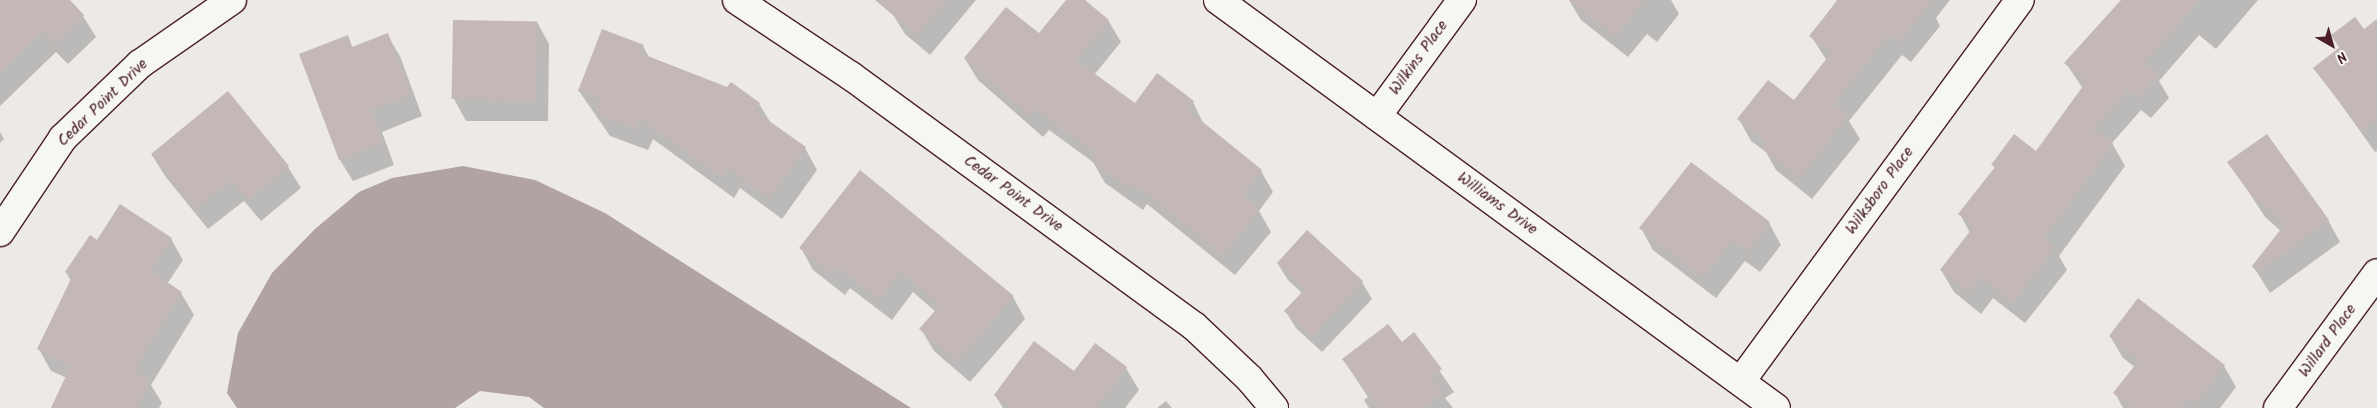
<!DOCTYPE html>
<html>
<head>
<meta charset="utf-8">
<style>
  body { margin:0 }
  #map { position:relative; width:2377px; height:408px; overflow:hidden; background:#ece9e6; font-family:Kalam,sans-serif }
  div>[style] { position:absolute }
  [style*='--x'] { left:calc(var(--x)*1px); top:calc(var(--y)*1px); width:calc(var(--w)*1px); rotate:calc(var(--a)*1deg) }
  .water>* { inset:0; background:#b1a2a3 }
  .shadow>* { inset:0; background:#0003 }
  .building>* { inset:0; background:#c4b7b7; transform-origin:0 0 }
  .roads { filter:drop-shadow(1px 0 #4a1f2b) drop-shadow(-1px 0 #4a1f2b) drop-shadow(0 1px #4a1f2b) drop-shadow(0 -1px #4a1f2b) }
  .street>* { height:28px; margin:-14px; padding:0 14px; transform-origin:14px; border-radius:14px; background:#f6f6f2 }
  span { translate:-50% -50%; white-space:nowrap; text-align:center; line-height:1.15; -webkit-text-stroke:4.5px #f6f6f2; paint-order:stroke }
  .street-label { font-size:16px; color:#4a1f2b }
  .north { position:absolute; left:2307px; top:20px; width:50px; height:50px; -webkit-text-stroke:4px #f6f6f2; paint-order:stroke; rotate:142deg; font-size:14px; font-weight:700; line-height:20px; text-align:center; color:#4a1f2b }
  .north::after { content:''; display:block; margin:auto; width:18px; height:22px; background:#4a1f2b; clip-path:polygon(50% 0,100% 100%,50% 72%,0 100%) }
</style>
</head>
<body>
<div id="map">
  <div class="water">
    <i style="clip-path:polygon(463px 166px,535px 180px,605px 213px,911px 408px,544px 408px,529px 397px,480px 391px,455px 408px,237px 408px,227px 393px,238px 333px,272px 273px,315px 229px,359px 192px,392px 178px)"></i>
  </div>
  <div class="shadow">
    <i style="clip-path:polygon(0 0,68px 0,83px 16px,96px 37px,68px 64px,56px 52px,0 106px)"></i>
    <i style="clip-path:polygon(903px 0,976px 0,930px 55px,905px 34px,892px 13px)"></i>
    <i style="clip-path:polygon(1068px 0,1083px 0,1108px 20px,1121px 42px,1094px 75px,1135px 105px,1193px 102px,1204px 125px,1261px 171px,1273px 192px,1259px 211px,1271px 232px,1235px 275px,1147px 204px,1143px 210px,1105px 183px,1093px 162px,1049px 130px,1043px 137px,978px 80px,965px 59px,1039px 35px)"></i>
    <i style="clip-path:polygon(1569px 0,1671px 0,1679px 14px,1657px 42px,1647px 34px,1628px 57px,1581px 20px)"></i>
    <i style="clip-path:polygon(1837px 0,1950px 0,1936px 18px,1940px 26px,1911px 62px,1902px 55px,1849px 121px,1860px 139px,1812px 199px,1776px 170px,1766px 152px,1751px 141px,1739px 119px,1794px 102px,1827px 61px,1811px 36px)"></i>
    <i style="clip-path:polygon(2144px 0,2258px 0,2216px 49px,2199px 35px,2159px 81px,2169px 98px,2151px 118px,2141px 110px,2112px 143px,2125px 166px,2059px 256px,2067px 270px,2025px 323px,1993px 298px,1981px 314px,1954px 292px,1941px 270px,1970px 233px,1960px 214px,1995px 169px,1993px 165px,2037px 153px,2083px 89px,2066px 63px)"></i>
    <i style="clip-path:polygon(454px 21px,537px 22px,549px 44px,548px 121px,466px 121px,454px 99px)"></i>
    <i style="clip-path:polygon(2377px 21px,2377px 151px,2375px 152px,2315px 68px,2340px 49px,2332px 36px,2364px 31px)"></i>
    <i style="clip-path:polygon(387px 35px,400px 56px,422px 116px,382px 132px,394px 165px,353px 181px,340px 160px,300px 55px,347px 37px,353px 48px)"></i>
    <i style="clip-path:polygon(643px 46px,650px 59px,728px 88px,731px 84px,759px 104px,771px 123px,805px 148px,817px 170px,782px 219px,740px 188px,734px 198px,653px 139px,648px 150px,610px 136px,579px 91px)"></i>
    <i style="clip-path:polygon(228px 93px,288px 167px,301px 188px,261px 221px,244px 201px,208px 229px,165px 176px,152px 155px)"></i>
    <i style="clip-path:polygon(0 132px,4px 139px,0 143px)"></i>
    <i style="clip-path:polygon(2229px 162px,2328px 220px,2340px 242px,2270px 293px,2253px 266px,2281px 231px,2265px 217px)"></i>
    <i style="clip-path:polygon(1769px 223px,1781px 245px,1760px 272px,1745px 261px,1716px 298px,1653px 250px,1641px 228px)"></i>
    <i style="clip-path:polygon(171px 239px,183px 260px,167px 284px,181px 293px,194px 315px,151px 385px,162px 403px,159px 408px,58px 408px,67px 378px,51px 371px,39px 349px,71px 281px,66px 272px,97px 241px)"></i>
    <i style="clip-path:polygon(801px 248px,1013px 297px,1025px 319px,970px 382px,934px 351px,921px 329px,936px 312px,913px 292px,892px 320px,850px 288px,845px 295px,813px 270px)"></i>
    <i style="clip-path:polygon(1278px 264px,1362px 282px,1372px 299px,1322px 352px,1296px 328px,1286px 312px,1303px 294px,1288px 280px)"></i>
    <i style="clip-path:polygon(1414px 334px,1454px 392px,1445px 398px,1453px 408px,1369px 408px,1364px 400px,1368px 397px,1343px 359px,1402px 344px)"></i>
    <i style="clip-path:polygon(2110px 336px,2224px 366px,2236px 387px,2220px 408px,2123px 408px,2115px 393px,2135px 367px,2123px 358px)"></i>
    <i style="clip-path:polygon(1126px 368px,1139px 390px,1125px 408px,1003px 408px,995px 395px,1074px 373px)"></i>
    <i style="clip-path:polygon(1166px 401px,1172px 408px,1157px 408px)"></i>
  </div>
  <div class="building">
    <i style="clip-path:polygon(0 0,70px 0,84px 15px,55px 43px,43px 31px,0 72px)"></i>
    <i style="clip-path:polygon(875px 0,946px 0,917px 35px)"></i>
    <i style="clip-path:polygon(1066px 0,1085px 0,1109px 20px,1076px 60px,1135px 103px,1157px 73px,1194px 101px,1188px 110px,1262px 170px,1242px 195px,1259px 209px,1223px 255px,1134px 183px,1130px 189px,1091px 161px,1096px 153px,1036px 109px,1030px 116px,964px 58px,1006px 7px,1039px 33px)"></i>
    <i style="clip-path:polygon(1569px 0,1644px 0,1615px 36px)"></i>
    <i style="clip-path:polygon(1838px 0,1932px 0,1898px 42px,1889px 34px,1833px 104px,1848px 116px,1799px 178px,1762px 149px,1767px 142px,1737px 119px,1768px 80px,1794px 100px,1831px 53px,1809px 36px)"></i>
    <i style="clip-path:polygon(2121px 0,2199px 0,2144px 63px,2158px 75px,2138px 98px,2128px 90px,2093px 129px,2113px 143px,2044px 238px,2055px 247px,2012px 302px,1980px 277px,1969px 293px,1940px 270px,1974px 226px,1958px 214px,1995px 167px,1991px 165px,2014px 134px,2036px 151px,2086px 82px,2064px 63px)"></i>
    <i style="clip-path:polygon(2355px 17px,2364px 29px,2377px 19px,2377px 120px,2362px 131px,2313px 68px,2340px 47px,2331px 35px)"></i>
    <i style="left:453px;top:20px;width:84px;height:79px;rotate:1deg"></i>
    <i style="clip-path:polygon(602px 29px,644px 45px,640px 53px,727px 87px,731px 82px,760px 103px,755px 111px,806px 147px,769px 198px,728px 168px,721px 177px,640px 118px,636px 129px,596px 114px,602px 99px,578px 91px)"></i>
    <i style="clip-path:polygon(388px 33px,411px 94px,370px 110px,383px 143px,339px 160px,299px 54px,348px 35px,352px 47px)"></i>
    <i style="clip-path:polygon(228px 91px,289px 166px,248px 200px,231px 180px,195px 209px,151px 154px)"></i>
    <i style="clip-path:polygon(2267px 134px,2329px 220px,2257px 272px,2252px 266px,2285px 224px,2251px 195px,2227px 162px)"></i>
    <i style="clip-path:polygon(1691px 162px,1770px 222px,1747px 251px,1732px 240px,1703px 277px,1639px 228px)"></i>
    <i style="clip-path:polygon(860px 170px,1014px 296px,957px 361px,919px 329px,940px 305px,900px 271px,879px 299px,838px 267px,832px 274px,799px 248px)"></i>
    <i style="clip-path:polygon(120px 204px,172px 238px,150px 271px,182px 292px,147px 346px,135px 373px,150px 380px,137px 408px,51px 408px,71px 365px,37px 349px,72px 277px,65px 272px,90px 235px,97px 240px)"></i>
    <i style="clip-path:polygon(1307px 230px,1363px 281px,1312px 336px,1284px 311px,1305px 289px,1277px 263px)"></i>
    <i style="clip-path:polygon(2138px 298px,2225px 365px,2195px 403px,2188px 398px,2180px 408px,2132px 408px,2113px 393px,2139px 360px,2109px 336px)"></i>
    <i style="clip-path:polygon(1388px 324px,1402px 342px,1414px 332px,1442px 369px,1431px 378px,1443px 393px,1423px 408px,1379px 408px,1342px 359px)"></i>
    <i style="clip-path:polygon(1034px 341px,1074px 371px,1095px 343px,1127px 367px,1096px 408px,1011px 408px,994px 395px)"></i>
  </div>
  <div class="roads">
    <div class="street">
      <i style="--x:737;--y:0;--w:137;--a:33.7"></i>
      <i style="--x:851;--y:76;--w:424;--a:36.1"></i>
      <i style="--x:1194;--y:326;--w:76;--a:43.4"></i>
      <i style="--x:1249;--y:378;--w:39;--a:50"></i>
      <i style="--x:1218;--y:0;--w:691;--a:36.17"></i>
      <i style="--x:1377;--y:116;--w:144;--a:-53.8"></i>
      <i style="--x:0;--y:232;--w:113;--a:-56.2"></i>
      <i style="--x:63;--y:138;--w:107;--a:-43.9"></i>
      <i style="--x:140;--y:64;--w:112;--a:-34.8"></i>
      <i style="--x:1741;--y:381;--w:472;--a:-53.8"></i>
      <i style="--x:2278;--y:408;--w:167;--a:-53.7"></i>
    </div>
  </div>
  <div class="street-label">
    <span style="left:1419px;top:58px;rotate:-54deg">Wilkins Place</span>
    <span style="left:103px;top:103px;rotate:-44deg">Cedar Point Drive</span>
    <span style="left:1880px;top:191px;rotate:-54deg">Wilksboro Place</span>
    <span style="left:1013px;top:194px;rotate:36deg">Cedar Point Drive</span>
    <span style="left:1497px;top:204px;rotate:36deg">Williams Drive</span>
    <span style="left:2328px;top:341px;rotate:-54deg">Willard Place</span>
  </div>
  <div class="north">N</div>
</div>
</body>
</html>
